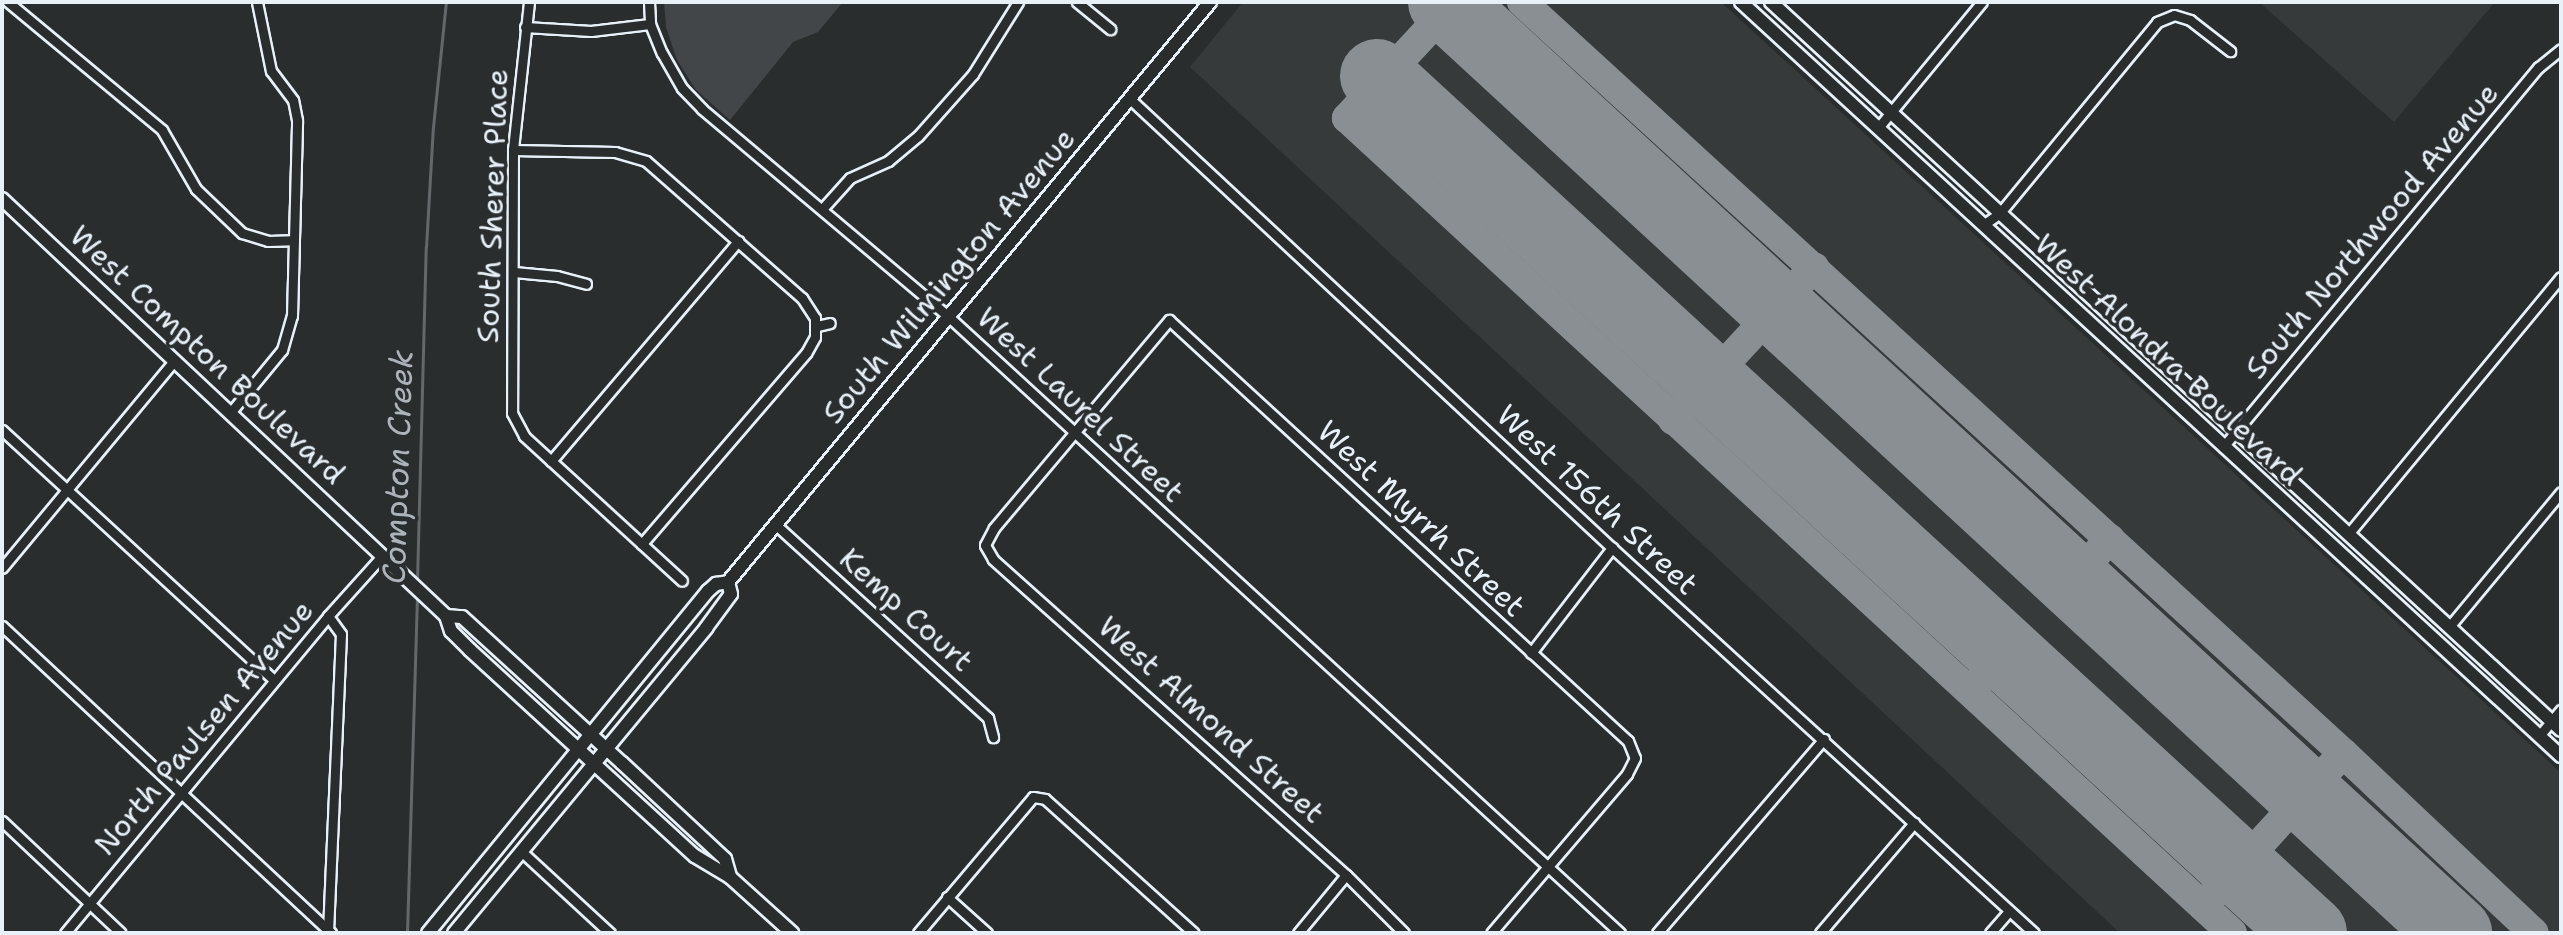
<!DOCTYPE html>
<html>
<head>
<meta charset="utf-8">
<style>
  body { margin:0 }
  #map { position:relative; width:2563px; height:935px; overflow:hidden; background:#2a2d2e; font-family:"Shantell Sans",sans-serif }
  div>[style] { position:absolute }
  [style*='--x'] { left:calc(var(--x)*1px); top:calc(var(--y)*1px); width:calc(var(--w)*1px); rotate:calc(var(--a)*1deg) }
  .built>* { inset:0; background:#363a3b }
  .green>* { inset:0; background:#424648 }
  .stream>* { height:3px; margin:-1.5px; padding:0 1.5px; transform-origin:1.5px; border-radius:1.5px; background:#63686b }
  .taxiway>* { height:30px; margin:-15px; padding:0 15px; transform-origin:15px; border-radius:15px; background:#898f93 }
  .runway>* { height:74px; margin:-37px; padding:0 37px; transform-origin:37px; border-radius:37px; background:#898f93 }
  .roads { filter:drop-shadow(2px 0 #e8f1f8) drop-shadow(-2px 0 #e8f1f8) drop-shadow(0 2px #e8f1f8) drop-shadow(0 -2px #e8f1f8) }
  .street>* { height:9px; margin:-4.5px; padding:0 4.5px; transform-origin:4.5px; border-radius:4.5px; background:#2a2d2e }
  .secondary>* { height:12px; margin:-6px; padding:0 6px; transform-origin:6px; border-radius:6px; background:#2a2d2e }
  span { translate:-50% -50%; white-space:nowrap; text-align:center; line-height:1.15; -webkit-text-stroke:7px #2a2d2e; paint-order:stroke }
  .street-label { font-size:30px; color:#e8f1f8 }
  .water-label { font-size:32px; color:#acb3b9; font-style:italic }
  .frame { position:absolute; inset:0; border:4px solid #e8f1f8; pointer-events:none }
</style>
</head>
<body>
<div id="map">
  <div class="built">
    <i style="clip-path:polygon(1243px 2px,1721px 2px,2561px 773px,2561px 933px,2120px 933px,1190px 67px)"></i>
    <i style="clip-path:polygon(2259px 2px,2495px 2px,2394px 122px)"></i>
  </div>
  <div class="green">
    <i style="clip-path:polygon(664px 2px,843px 2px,818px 32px,793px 42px,730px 120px,696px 90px,677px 60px,666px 27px)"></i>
  </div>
  <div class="stream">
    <i style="--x:417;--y:581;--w:334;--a:-88.5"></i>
    <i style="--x:426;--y:247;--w:120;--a:-86.7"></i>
    <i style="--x:433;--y:127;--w:126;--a:-84.1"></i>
    <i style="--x:407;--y:933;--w:340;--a:-88.3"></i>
  </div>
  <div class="taxiway">
    <i style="--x:1454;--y:2;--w:158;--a:132.7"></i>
    <i style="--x:1347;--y:118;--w:1203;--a:42.64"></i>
    <i style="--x:1522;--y:2;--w:1113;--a:42.45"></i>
    <i style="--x:2343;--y:753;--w:262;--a:43.3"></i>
    <i style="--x:1673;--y:420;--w:208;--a:-47.3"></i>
    <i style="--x:2072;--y:580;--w:56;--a:-47.2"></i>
    <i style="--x:1970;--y:691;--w:53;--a:-47.3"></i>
    <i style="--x:2203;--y:906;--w:207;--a:-47.5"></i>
  </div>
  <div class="runway">
    <i style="--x:1445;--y:2;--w:1374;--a:42.67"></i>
    <i style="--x:1377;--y:76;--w:1267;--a:42.57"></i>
  </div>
  <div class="roads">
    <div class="street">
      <i style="--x:8;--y:2;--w:200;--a:39.7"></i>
      <i style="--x:162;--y:130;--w:68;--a:60"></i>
      <i style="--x:196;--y:189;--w:64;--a:43.7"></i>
      <i style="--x:242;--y:233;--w:27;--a:17"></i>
      <i style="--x:268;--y:241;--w:24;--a:-2"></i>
      <i style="--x:529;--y:2;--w:149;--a:96.2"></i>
      <i style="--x:513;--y:150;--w:263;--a:90.2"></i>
      <i style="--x:512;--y:413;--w:26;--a:62"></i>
      <i style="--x:524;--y:436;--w:214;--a:42.5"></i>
      <i style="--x:649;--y:2;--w:22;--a:87"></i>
      <i style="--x:650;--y:24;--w:31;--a:68"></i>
      <i style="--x:662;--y:53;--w:40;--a:60.3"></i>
      <i style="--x:682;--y:88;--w:29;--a:46"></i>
      <i style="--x:702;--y:109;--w:323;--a:40.1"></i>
      <i style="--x:949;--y:317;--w:911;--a:42.55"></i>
      <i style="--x:1077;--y:2;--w:43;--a:39.3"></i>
      <i style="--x:525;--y:27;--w:66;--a:3.5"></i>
      <i style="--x:591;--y:31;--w:59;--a:-6.8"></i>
      <i style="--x:1130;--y:99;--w:659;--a:42.97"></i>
      <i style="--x:1612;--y:548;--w:571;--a:42.37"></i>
      <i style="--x:1878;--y:128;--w:163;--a:-50.5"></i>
      <i style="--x:513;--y:150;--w:102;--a:1.1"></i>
      <i style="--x:615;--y:152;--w:32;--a:16"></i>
      <i style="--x:646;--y:161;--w:208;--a:41.3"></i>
      <i style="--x:802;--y:298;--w:24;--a:57"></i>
      <i style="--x:815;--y:318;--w:19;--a:90"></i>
      <i style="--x:815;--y:337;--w:18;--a:119"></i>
      <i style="--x:806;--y:353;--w:252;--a:130.7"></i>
      <i style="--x:823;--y:208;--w:40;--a:-48"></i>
      <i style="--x:850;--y:178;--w:42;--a:-24.1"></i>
      <i style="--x:888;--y:161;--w:39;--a:-40"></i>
      <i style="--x:918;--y:136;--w:83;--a:-48.4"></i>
      <i style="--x:973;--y:74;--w:85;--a:-58"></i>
      <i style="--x:1983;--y:225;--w:19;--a:-35"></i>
      <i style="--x:1999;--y:214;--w:249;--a:-50.5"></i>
      <i style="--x:2157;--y:22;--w:18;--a:-22"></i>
      <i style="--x:2174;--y:15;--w:17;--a:17"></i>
      <i style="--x:2190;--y:20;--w:51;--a:37.8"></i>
      <i style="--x:514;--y:272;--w:43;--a:5.3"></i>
      <i style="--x:557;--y:276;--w:30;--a:15"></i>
      <i style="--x:817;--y:326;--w:13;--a:-13"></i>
      <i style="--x:230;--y:413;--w:82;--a:-50.5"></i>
      <i style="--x:282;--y:350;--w:35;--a:-74"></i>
      <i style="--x:292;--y:316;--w:196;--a:-88.5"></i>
      <i style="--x:297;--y:120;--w:20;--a:-101"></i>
      <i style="--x:293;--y:100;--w:36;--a:-127"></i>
      <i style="--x:271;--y:71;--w:70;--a:-101.5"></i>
      <i style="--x:2;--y:430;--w:369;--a:42.6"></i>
      <i style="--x:2223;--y:447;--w:494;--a:-50.3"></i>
      <i style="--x:2539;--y:67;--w:28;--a:-39"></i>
      <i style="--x:551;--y:461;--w:289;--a:-49.6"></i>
      <i style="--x:776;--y:525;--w:287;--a:42.3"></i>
      <i style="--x:988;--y:718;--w:20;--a:75"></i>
      <i style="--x:2349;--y:533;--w:332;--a:-50.4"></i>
      <i style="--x:2;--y:568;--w:269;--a:-50.3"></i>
      <i style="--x:328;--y:616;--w:22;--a:54"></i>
      <i style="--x:341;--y:634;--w:296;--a:92.5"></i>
      <i style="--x:2;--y:626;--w:450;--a:43"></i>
      <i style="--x:2449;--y:627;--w:175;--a:-50.3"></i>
      <i style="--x:1531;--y:653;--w:133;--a:-52.4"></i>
      <i style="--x:2539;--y:736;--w:34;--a:-50"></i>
      <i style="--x:2;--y:821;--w:163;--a:43.3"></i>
      <i style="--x:521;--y:851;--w:121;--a:42.7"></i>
      <i style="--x:947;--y:897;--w:54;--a:42"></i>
      <i style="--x:65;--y:933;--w:412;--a:-50.3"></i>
      <i style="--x:328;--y:616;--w:81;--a:-48"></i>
      <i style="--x:918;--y:933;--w:178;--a:-49.8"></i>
      <i style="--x:1033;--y:797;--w:12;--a:9"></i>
      <i style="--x:1045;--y:799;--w:200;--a:42"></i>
      <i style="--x:1298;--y:933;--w:75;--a:-50.4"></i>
      <i style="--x:1404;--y:933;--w:82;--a:-135"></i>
      <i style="--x:1346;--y:875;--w:474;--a:-138.2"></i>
      <i style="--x:993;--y:559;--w:16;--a:-120"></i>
      <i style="--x:985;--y:545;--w:19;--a:-62"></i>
      <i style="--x:994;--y:528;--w:272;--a:-49.9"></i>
      <i style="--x:1169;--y:320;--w:623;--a:42.53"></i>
      <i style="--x:1628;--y:741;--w:18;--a:68"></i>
      <i style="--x:1635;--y:758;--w:18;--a:117"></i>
      <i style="--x:1627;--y:774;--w:209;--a:130.5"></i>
      <i style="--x:1657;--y:933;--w:256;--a:-49.3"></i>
      <i style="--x:1820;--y:933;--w:145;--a:-49.5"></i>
      <i style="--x:1990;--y:933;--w:29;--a:-49"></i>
    </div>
    <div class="secondary">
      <i style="--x:1741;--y:2;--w:1114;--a:42.6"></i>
      <i style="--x:1771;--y:2;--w:1074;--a:42.66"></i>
      <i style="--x:2;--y:199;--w:609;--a:43.2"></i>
      <i style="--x:446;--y:616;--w:16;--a:72"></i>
      <i style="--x:451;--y:631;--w:27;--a:45"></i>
      <i style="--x:470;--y:650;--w:305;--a:42.5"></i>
      <i style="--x:695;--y:856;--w:41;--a:31"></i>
      <i style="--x:730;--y:877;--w:84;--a:42.1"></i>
      <i style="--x:446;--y:616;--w:16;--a:4"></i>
      <i style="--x:462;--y:617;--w:217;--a:42.4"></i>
      <i style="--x:622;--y:763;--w:141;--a:43"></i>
      <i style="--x:725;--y:859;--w:19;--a:74"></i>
      <i style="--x:428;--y:933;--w:442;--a:-50.7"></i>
      <i style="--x:708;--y:591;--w:11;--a:-41"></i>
      <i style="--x:716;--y:584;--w:12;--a:-9"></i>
      <i style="--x:728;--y:582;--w:754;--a:-50.27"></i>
      <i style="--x:454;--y:933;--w:396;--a:-50.4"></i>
      <i style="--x:706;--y:628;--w:42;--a:-53.7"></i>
      <i style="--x:731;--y:594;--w:12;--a:-104"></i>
    </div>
  </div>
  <div class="street-label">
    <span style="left:493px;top:206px;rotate:-88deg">South Sherer Place</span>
    <span style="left:2372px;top:231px;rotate:-50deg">South Northwood Avenue</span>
    <span style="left:949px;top:276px;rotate:-50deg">South Wilmington Avenue</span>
    <span style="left:207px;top:355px;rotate:43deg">West Compton Boulevard</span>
    <span style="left:2168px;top:360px;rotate:43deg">West Alondra Boulevard</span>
    <span style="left:1080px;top:405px;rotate:43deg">West Laurel Street</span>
    <span style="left:1597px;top:500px;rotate:43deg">West 156th Street</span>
    <span style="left:1421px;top:519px;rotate:43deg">West Myrrh Street</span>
    <span style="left:906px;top:610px;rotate:42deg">Kemp Court</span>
    <span style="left:1211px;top:720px;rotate:42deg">West Almond Street</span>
    <span style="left:204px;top:728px;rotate:-50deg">North Paulsen Avenue</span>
  </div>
  <div class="water-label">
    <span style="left:398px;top:467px;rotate:-88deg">Compton Creek</span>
  </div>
  <div class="frame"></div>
</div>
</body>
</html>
